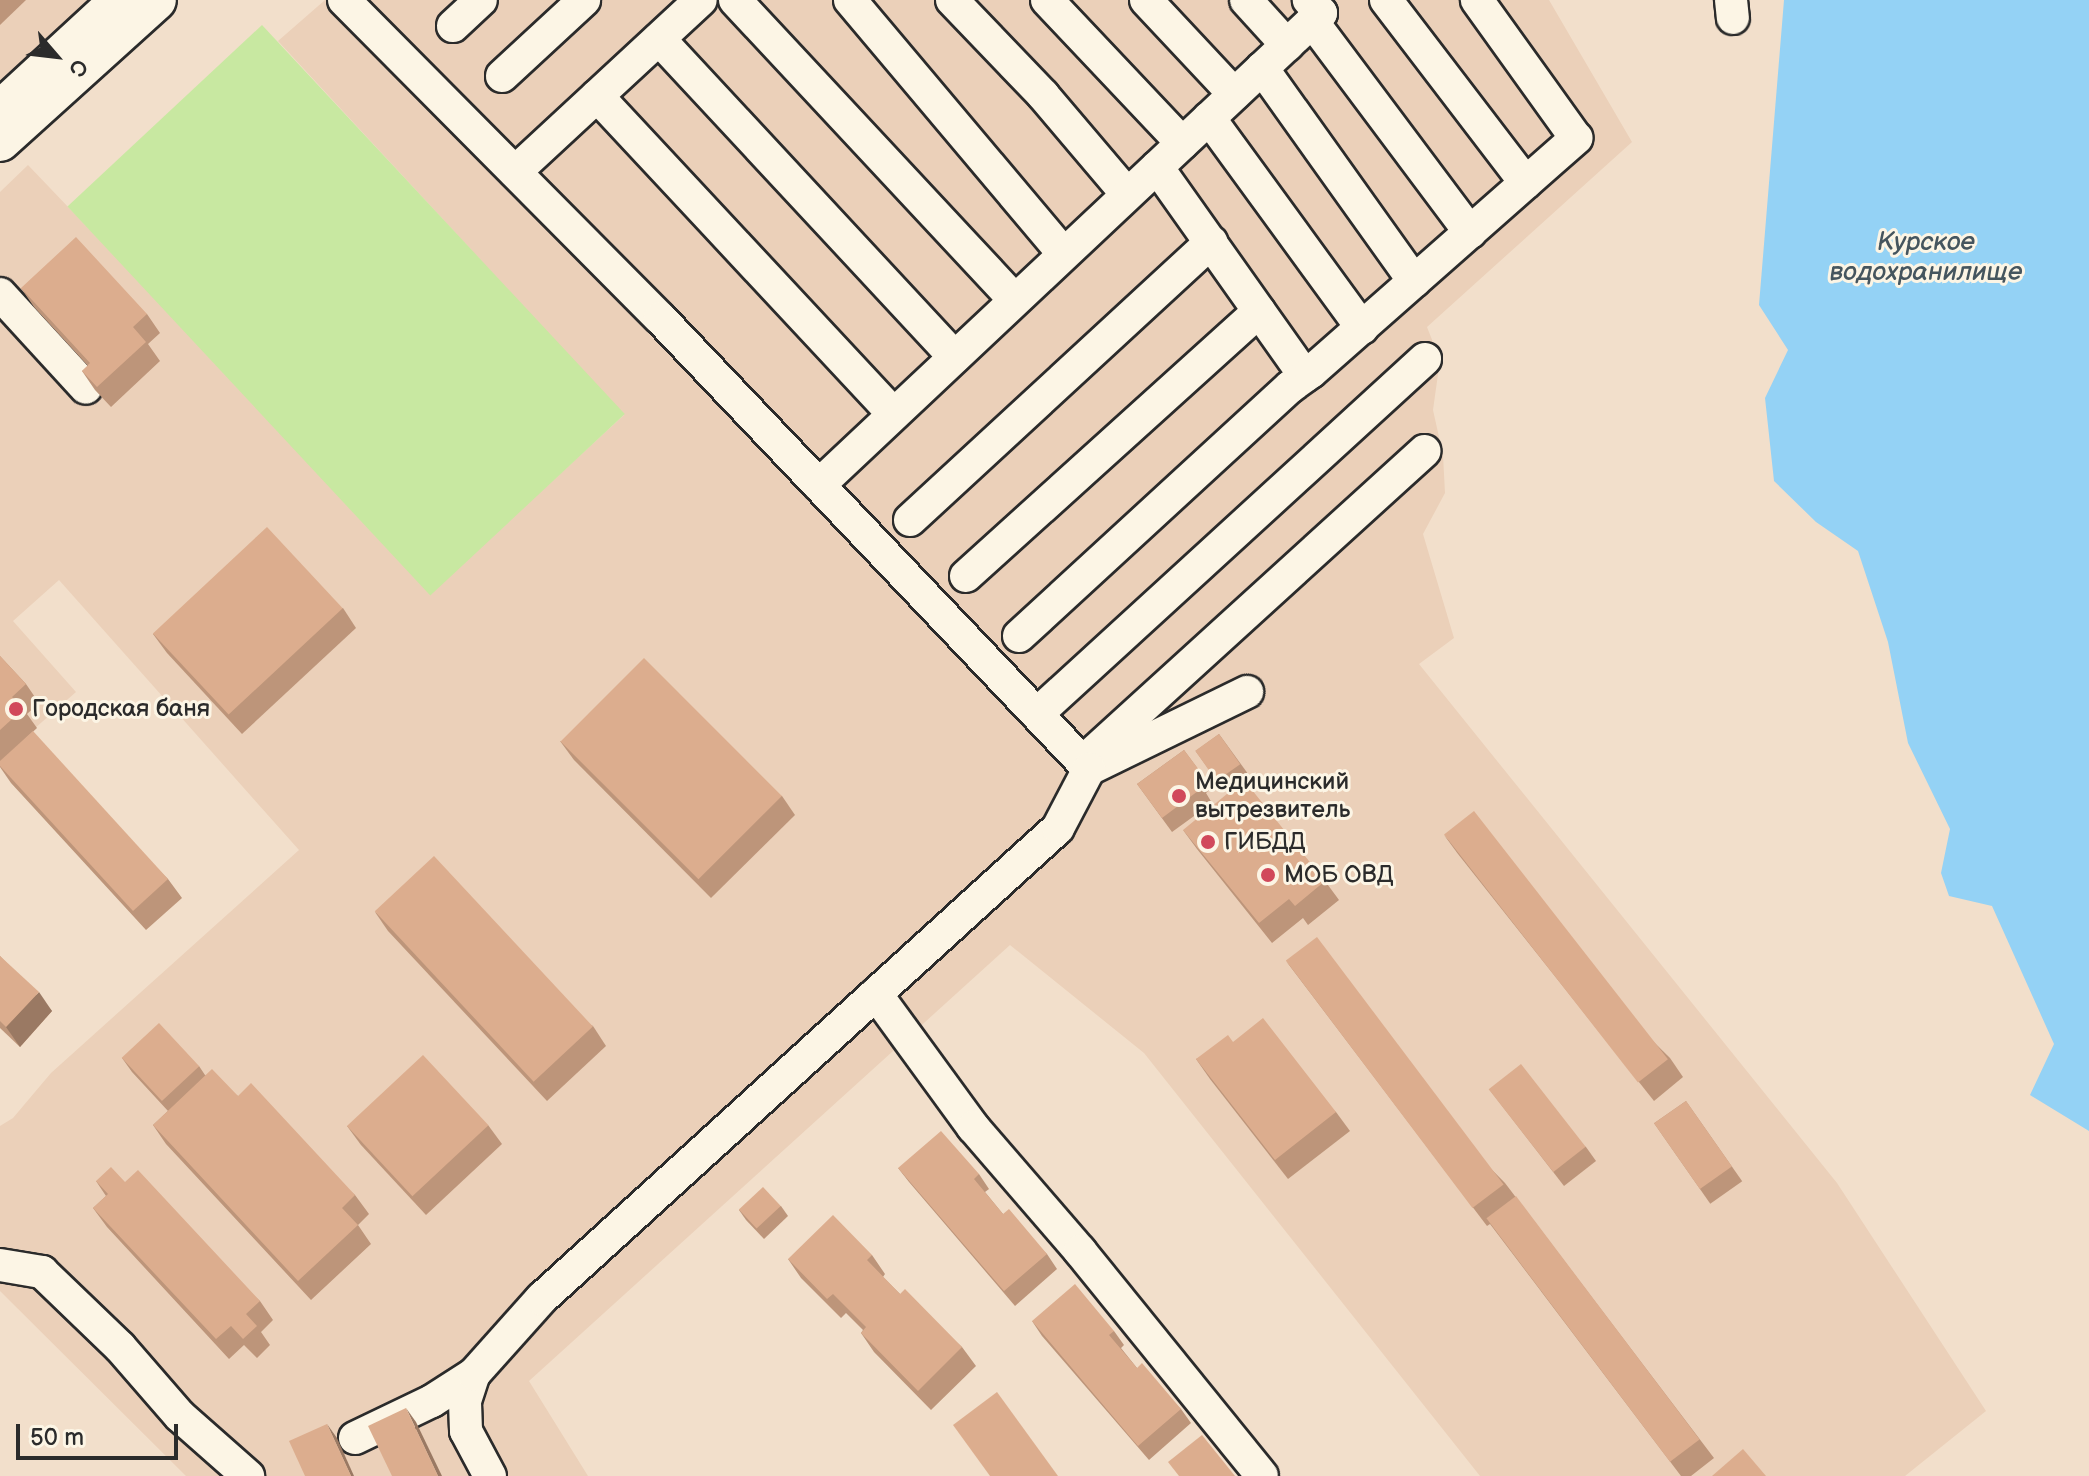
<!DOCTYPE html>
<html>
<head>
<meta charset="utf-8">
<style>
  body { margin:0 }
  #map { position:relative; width:2089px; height:1476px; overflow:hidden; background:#f2dfcb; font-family:"Balsamiq Sans",sans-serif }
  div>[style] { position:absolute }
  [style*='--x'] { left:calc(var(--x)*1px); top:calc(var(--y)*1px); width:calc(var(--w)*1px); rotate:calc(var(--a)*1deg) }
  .built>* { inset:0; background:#ebd0b9 }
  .green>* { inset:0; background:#c8e8a1; transform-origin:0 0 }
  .water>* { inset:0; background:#94d2f5 }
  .roads { filter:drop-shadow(2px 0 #2b2b2b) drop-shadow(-2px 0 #2b2b2b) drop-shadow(0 2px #2b2b2b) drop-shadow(0 -2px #2b2b2b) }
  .minor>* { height:32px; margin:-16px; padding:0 16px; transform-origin:16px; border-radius:16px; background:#fcf5e5 }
  .major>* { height:40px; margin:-20px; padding:0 20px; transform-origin:20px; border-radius:20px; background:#fcf5e5 }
  .wall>* { inset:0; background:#bd957a; transform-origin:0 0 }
  .shaded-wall>* { inset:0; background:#9a7963 }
  .building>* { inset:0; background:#dcad8e; transform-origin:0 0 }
  .dots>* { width:22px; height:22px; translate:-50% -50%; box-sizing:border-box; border:4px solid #fcf5e5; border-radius:50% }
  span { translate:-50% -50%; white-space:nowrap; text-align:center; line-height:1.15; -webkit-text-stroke:6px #fcf5e5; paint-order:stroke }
  .poi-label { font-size:24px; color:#2b2b2b }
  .left { translate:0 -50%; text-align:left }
  .water-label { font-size:26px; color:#45555e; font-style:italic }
  .north { position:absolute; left:16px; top:16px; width:80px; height:80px; -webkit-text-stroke:6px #fcf5e5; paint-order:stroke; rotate:118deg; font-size:22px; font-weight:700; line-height:32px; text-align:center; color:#2b2b2b }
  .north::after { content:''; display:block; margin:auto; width:28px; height:36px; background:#2b2b2b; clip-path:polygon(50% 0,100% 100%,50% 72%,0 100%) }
  .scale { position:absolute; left:16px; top:1424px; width:162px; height:36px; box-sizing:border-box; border:4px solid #2b2b2b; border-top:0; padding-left:10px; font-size:24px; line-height:28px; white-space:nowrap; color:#2b2b2b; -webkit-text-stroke:6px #fcf5e5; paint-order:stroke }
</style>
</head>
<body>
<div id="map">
  <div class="built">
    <i style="clip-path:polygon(0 0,116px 0,0 110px)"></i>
    <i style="clip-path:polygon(325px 0,1549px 0,1632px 142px,1427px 327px,1440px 360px,1433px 410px,1443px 455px,1445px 493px,1423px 534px,1454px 638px,1419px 664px,1837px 1183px,1986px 1411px,1905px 1476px,1480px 1476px,1144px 1053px,1010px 945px,529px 1381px,588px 1476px,186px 1476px,0 1291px,0 1126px,13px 1118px,51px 1073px,299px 850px,59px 580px,13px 621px,76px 692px,0 759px,0 192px,28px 165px,434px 590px,624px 415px,278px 41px)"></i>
  </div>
  <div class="green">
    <i style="left:262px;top:25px;width:532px;height:266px;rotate:47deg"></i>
  </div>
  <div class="water">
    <i style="clip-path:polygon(1784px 0,2089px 0,2089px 1131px,2030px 1095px,2054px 1044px,1992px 906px,1949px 896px,1941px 873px,1950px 829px,1908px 743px,1888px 642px,1858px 551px,1816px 522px,1774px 481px,1765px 398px,1788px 350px,1759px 305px)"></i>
  </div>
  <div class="roads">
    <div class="minor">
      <i style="--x:344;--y:0;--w:448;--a:45.2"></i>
      <i style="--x:660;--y:318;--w:622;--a:46.43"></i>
      <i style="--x:1089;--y:769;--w:176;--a:-26"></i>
      <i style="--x:735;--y:0;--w:410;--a:47"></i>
      <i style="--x:850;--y:0;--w:332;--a:49.9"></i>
      <i style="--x:952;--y:0;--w:132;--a:46.2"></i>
      <i style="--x:1043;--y:95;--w:130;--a:49.7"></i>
      <i style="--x:1047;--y:0;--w:197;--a:46.6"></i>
      <i style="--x:1146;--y:0;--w:129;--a:46.9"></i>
      <i style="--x:1246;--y:0;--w:61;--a:47.7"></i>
      <i style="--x:1386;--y:0;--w:230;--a:52.6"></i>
      <i style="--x:1731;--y:0;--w:18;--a:84"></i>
      <i style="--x:1312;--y:21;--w:264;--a:53.2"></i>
      <i style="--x:453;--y:26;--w:38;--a:-43"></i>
      <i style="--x:659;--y:39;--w:434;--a:47.1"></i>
      <i style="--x:1262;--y:68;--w:262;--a:54.5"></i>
      <i style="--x:502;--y:76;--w:112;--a:-42.8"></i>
      <i style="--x:597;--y:96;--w:435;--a:47"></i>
      <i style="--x:0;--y:106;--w:156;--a:-42.7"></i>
      <i style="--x:1209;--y:118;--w:260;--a:53.9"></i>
      <i style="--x:1157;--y:167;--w:256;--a:54.7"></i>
      <i style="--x:515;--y:172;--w:253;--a:-42.8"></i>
      <i style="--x:0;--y:294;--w:127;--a:47.5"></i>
      <i style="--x:819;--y:485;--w:689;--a:-43.24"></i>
      <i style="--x:1321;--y:13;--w:18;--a:-133"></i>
      <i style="--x:910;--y:520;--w:410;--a:-42.7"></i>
      <i style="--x:966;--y:576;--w:395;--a:-42.1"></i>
      <i style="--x:1019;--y:636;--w:368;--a:-42.6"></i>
      <i style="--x:1290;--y:387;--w:26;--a:-36"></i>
      <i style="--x:1311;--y:372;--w:354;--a:-41.4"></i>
      <i style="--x:1576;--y:138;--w:170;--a:-125.7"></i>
      <i style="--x:1037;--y:714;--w:526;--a:-42.46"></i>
      <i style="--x:1085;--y:760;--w:459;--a:-42.3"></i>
      <i style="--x:876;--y:994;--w:165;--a:53.9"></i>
      <i style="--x:973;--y:1127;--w:164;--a:49.2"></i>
      <i style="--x:1080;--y:1251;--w:289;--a:51"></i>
      <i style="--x:0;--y:1265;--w:43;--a:9.5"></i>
      <i style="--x:42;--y:1272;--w:108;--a:43.9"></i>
      <i style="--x:120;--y:1347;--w:91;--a:49"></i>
      <i style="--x:180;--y:1416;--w:91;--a:41.4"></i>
      <i style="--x:355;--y:1438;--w:85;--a:-25.7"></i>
      <i style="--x:432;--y:1401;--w:50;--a:-32.7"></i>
      <i style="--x:490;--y:1476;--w:51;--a:-118.1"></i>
      <i style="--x:466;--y:1431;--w:30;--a:-92"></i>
      <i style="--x:465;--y:1401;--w:28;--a:-72"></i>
      <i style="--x:474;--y:1374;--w:101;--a:-48.2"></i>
      <i style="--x:541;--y:1299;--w:699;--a:-42.33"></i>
      <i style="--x:1058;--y:828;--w:67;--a:-62.3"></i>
    </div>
    <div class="major">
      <i style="--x:0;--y:141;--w:210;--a:-42.1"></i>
    </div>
  </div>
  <div class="wall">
    <i style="clip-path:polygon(0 0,26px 0,0 25px)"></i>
    <i style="clip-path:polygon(21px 288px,147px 314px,160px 333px,148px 344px,160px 361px,111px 407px,95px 390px,82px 371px,88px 366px,34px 307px)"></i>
    <i style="clip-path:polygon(343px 608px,356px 628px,242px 734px,167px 653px,153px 634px)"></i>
    <i style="clip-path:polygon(0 656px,26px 684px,39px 703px,27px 714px,37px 728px,24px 740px,168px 879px,182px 898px,146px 930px,11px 783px,0 767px)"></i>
    <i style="left:1219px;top:734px;width:48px;height:29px;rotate:54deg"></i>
    <i style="clip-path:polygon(560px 741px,782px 796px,795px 815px,711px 898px,574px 760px)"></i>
    <i style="clip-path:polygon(1184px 750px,1212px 788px,1206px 793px,1212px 803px,1172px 832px,1137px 784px)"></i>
    <i style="clip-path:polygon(1183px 830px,1325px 881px,1339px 900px,1308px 925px,1303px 918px,1272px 943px,1197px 849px)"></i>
    <i style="clip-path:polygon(1444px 835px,1670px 1058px,1683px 1077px,1654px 1101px,1458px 854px)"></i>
    <i style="clip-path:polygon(375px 912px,593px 1026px,606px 1046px,547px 1101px,388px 931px)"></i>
    <i style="clip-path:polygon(0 956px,52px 1011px,20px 1047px,0 1028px)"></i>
    <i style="clip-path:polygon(1286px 961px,1505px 1183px,1714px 1458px,1691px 1476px,1681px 1476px,1490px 1224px,1487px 1226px)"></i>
    <i style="clip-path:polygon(1233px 1042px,1336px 1112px,1350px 1131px,1288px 1179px,1210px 1079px,1196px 1059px)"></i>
    <i style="clip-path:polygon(122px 1058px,199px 1066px,205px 1075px,238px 1096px,355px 1195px,369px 1214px,358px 1225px,371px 1244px,311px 1300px,166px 1144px,153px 1125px,168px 1111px,132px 1072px)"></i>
    <i style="clip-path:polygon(1489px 1089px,1586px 1147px,1596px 1161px,1564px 1186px)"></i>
    <i style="left:1686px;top:1101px;width:98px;height:39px;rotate:55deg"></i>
    <i style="clip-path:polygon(488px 1125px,502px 1144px,426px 1215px,361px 1145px,347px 1126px)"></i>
    <i style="clip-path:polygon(898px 1168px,979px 1174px,989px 1189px,985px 1192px,1003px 1214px,1047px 1254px,1057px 1269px,1015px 1306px,909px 1182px)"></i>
    <i style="clip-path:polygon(96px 1181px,125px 1182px,260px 1301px,273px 1320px,261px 1332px,270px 1345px,257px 1358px,244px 1345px,229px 1359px,107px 1227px,93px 1208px,106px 1196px)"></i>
    <i style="clip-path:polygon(781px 1206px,788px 1216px,764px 1239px,746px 1220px,739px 1210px)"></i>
    <i style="clip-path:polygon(872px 1255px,885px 1274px,883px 1277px,900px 1294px,962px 1347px,976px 1366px,931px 1410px,874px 1352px,861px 1333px,863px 1330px,846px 1313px,841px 1318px,801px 1278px,788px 1259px)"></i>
    <i style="clip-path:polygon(1032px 1321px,1114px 1331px,1124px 1345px,1121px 1348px,1137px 1368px,1181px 1409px,1191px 1423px,1149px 1460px,1042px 1336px)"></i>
  </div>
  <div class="shaded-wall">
    <i style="clip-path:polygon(39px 992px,52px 1011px,20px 1047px,6px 1027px)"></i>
    <i style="clip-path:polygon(406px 1408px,416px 1422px,442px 1476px,438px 1476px)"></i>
    <i style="clip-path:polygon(327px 1424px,337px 1438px,354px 1476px,351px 1476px)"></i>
  </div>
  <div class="building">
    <i style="clip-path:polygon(76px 237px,147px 314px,133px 327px,146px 342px,97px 387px,82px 371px,90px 363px,21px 288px)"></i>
    <i style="left:267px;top:527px;width:111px;height:156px;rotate:47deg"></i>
    <i style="clip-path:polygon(0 656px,26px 684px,12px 697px,23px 709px,0 730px)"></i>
    <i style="left:644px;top:658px;width:195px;height:118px;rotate:45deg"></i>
    <i style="clip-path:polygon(33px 731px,168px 879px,133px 911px,0 766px,0 761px)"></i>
    <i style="left:1219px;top:734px;width:37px;height:29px;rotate:55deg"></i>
    <i style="clip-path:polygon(1184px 750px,1202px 774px,1195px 779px,1202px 788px,1162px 818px,1137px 784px)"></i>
    <i style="clip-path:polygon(1244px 780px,1325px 881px,1295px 906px,1289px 899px,1259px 923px,1183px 830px)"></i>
    <i style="left:1474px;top:811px;width:315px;height:38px;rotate:52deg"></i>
    <i style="left:434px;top:856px;width:233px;height:81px;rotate:47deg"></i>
    <i style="left:1317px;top:937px;width:310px;height:39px;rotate:53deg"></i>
    <i style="clip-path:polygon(0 956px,39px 992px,6px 1027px,0 1021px)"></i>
    <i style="clip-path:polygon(1263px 1018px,1336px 1112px,1275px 1160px,1196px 1059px,1228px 1035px,1233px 1042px)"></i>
    <i style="left:159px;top:1023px;width:59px;height:51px;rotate:47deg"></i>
    <i style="left:423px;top:1055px;width:96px;height:104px;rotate:47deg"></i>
    <i style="left:1521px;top:1064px;width:105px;height:41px;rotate:52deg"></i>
    <i style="clip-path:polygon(212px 1069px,238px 1096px,251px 1083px,355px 1195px,342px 1208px,358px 1225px,298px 1281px,153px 1125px)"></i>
    <i style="left:1686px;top:1101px;width:80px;height:39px;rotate:55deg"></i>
    <i style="clip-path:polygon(941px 1131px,979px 1174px,974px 1179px,1003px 1214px,1009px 1209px,1047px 1254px,1004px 1291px,898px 1168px)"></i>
    <i style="clip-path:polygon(111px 1167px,125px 1182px,138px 1170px,260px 1301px,246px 1314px,257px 1326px,243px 1339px,231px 1326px,216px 1339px,93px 1208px,108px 1194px,96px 1181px)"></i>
    <i style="left:763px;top:1187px;width:26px;height:33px;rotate:47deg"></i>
    <i style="left:1516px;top:1196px;width:305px;height:37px;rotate:53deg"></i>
    <i style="clip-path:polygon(833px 1215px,872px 1255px,867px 1260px,900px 1294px,905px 1289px,962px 1347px,918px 1391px,861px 1333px,866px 1327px,833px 1294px,827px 1299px,788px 1259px)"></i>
    <i style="clip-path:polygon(1075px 1284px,1114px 1331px,1109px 1335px,1137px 1368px,1142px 1363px,1181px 1409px,1138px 1446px,1032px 1321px)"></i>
    <i style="clip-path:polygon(997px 1392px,1058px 1476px,990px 1476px,953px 1425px)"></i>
    <i style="clip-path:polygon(406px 1408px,438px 1476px,392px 1476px,368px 1426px)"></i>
    <i style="clip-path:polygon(327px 1424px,351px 1476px,305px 1476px,289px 1441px)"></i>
    <i style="clip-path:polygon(1202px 1435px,1235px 1476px,1179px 1476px,1168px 1462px)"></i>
    <i style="clip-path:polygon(1743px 1449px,1766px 1476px,1712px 1476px)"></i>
  </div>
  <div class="dots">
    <i style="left:16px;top:709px;background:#d1495b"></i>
    <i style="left:1179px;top:796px;background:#d1495b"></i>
    <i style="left:1208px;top:842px;background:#d1495b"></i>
    <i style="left:1268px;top:875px;background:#d1495b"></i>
  </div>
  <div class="poi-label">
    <span class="left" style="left:32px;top:709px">Городская баня</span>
    <span class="left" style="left:1195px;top:796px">Медицинский<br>вытрезвитель</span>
    <span class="left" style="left:1224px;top:842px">ГИБДД</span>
    <span class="left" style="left:1284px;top:875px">МОБ ОВД</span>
  </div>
  <div class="water-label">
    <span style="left:1926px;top:258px">Курское<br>водохранилище</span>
  </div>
  <div class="north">С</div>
  <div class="scale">50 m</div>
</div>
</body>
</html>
